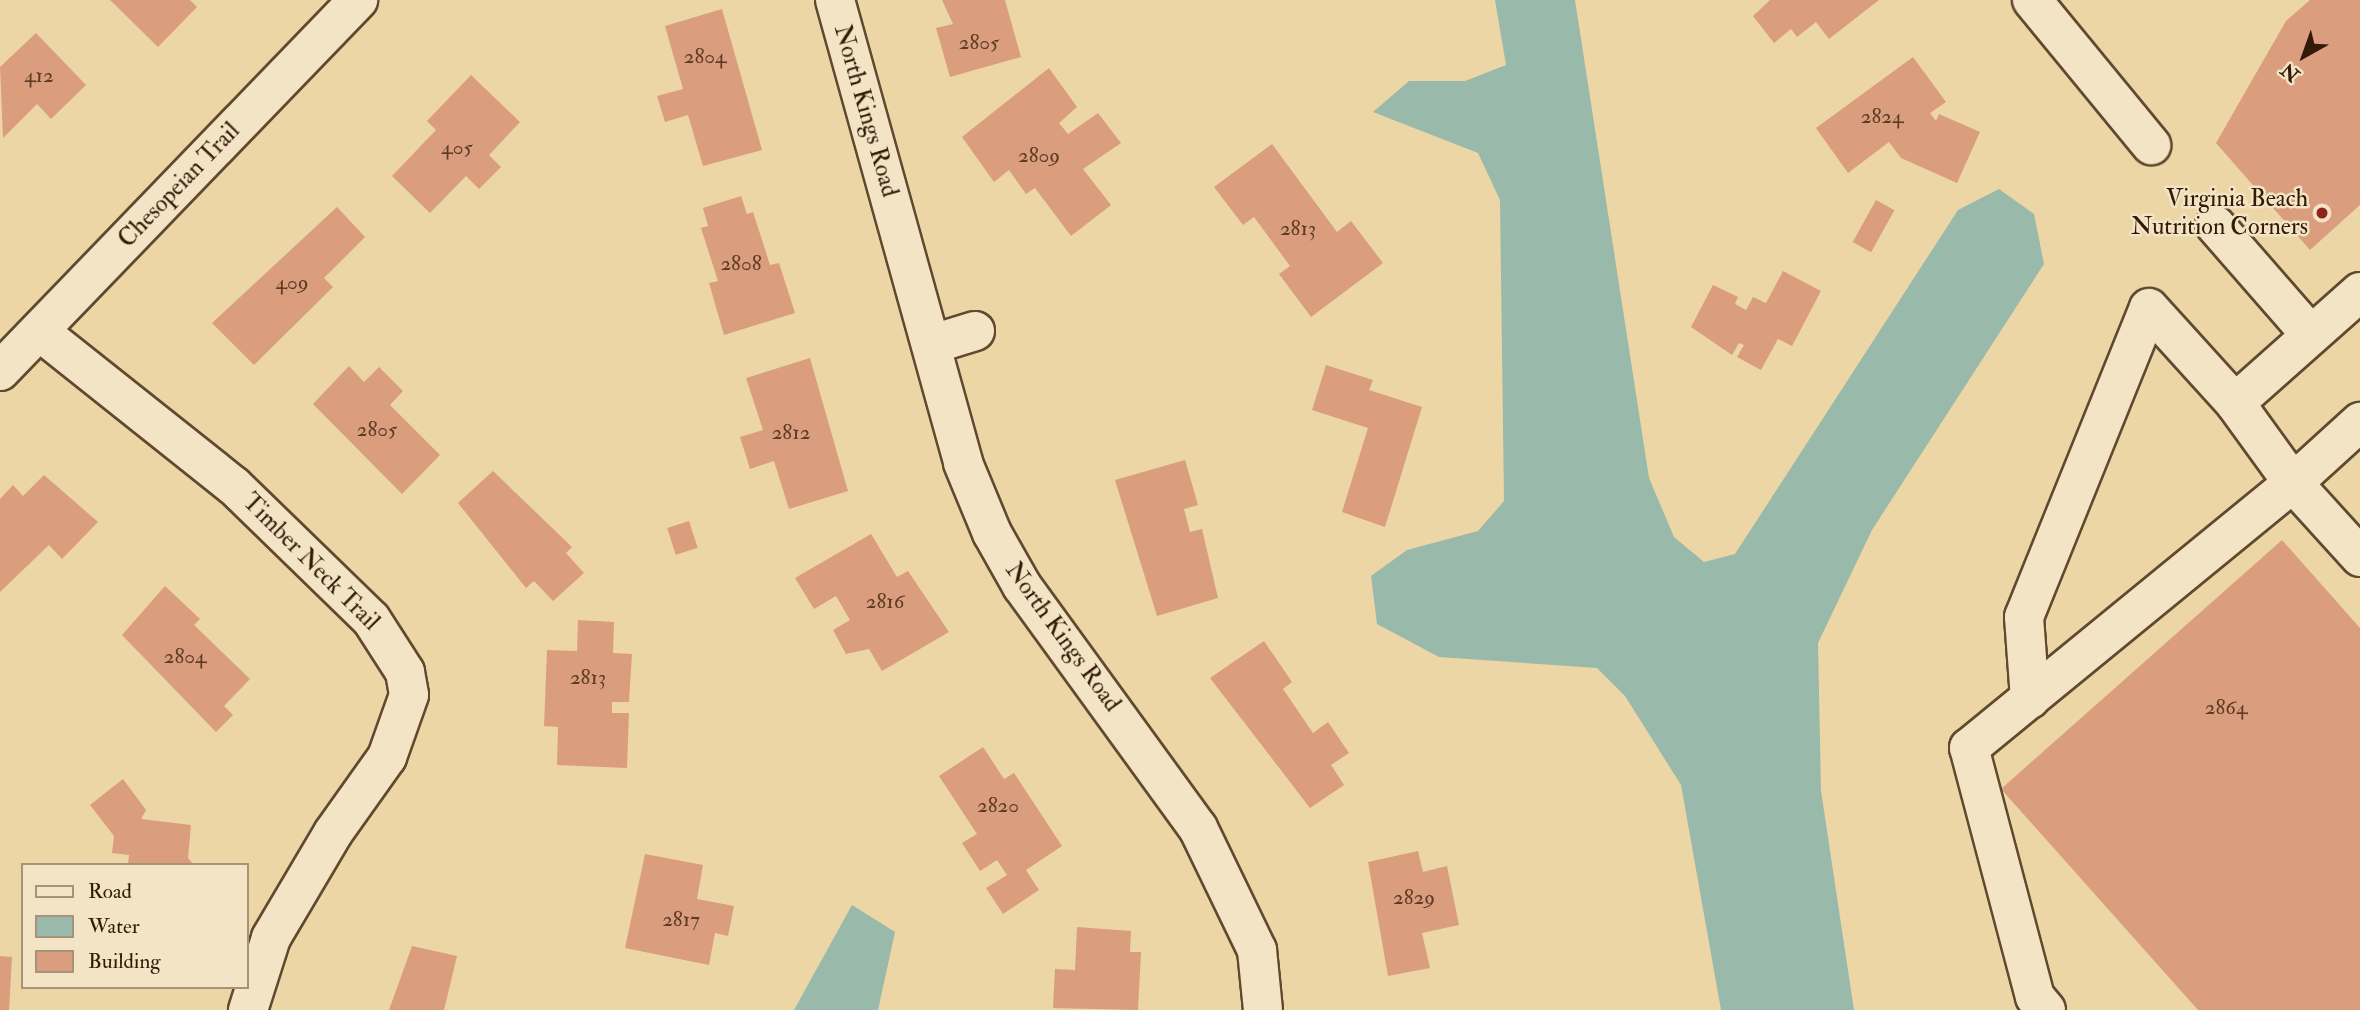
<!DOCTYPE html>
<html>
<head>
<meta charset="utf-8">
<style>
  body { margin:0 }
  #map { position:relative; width:2360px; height:1010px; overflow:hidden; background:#ecd6a6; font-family:"IM FELL Double Pica",serif }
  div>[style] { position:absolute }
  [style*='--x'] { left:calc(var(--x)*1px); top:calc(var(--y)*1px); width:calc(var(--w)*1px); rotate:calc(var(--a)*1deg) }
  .water>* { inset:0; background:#99b9aa }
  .building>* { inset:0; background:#da9d7e; transform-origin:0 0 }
  .roads { filter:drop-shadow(2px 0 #61492f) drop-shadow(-2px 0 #61492f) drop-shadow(0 2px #61492f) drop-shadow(0 -2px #61492f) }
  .minor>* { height:38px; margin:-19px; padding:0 19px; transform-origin:19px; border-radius:19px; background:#f3e4c5 }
  .dots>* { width:19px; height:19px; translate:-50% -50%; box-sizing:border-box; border:4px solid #f3e4c5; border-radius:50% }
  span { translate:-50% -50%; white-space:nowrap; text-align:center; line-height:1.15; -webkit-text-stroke:5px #f3e4c5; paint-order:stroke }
  .number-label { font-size:21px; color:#5d3b25 }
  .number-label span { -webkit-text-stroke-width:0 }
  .street-label { font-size:24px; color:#331a07 }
  .poi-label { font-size:24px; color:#331a07 }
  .right { translate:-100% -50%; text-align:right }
  .legend { position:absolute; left:21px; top:863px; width:228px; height:126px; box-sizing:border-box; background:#f3e4c5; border:2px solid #a69379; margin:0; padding:9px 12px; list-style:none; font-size:21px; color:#331a07 }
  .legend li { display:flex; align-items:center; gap:14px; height:35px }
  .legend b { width:35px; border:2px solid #a69379 }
  .north { position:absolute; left:2269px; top:21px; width:70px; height:70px; -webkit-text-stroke:5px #f3e4c5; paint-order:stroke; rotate:220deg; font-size:19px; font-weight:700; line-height:28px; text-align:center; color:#331a07 }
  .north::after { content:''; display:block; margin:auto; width:24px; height:32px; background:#331a07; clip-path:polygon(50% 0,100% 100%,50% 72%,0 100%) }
</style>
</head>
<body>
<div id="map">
  <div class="water">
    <i style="clip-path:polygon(1495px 0,1575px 0,1649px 478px,1674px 537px,1704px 562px,1735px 554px,1958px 210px,1999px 189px,2034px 214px,2044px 264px,1872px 530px,1818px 643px,1821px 791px,1854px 1010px,1721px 1010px,1681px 785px,1625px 696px,1597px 668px,1439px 657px,1377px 624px,1371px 576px,1407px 550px,1478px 531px,1504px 501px,1500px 200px,1478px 153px,1373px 112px,1409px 81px,1465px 81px,1506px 65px)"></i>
    <i style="clip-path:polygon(852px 905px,895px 932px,878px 1010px,794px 1010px)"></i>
  </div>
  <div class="building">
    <i style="clip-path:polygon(110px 0,190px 0,197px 7px,158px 47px)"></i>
    <i style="clip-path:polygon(942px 0,1005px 0,1021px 57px,950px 77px,936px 28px,953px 24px)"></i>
    <i style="clip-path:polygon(1770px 0,1879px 0,1829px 39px,1816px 22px,1797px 37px,1791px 29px,1774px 43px,1753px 16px)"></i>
    <i style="clip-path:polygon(2310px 0,2360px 0,2360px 205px,2310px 250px,2216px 143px,2286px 21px)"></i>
    <i style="clip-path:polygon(722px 9px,762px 150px,703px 166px,688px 115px,665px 122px,657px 96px,683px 89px,665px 26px)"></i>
    <i style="clip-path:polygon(36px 33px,86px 85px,51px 119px,37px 104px,3px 138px,0 67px)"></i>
    <i style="clip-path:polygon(1913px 57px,1946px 102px,1930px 113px,1936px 121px,1939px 114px,1980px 132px,1957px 183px,1901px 158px,1889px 142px,1848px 173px,1816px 128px)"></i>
    <i style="clip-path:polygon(1049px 68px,1077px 107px,1059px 123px,1068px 134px,1098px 113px,1121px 143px,1083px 169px,1111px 205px,1071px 236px,1035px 188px,1026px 194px,1009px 170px,994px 182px,962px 137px)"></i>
    <i style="clip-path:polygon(471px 75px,520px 122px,489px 155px,501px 167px,479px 189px,466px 176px,430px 213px,392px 176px,436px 130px,427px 121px)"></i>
    <i style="clip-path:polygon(1272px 144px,1337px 232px,1351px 221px,1383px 263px,1311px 317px,1279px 274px,1290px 266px,1254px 217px,1243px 225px,1214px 187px)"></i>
    <i style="clip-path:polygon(741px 196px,747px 214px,753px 212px,770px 265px,779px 263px,795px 313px,724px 335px,709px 283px,718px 281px,701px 228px,708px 226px,703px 208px)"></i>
    <i style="left:1876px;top:200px;width:21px;height:48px;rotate:29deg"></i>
    <i style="clip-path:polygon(337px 207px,365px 237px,324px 278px,333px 287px,254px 365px,212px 323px)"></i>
    <i style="clip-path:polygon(1783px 271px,1821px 291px,1792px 346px,1778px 339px,1761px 370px,1737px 357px,1744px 345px,1739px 343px,1732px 355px,1691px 327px,1713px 285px,1738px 297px,1735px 304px,1746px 310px,1753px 297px,1766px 303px)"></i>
    <i style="clip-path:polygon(810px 358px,848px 491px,789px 509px,774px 461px,750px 469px,740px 437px,763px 430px,746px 378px)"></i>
    <i style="clip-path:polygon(1326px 365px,1373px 380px,1369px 390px,1422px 407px,1385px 527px,1342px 512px,1368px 428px,1312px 410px)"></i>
    <i style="clip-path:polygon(349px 366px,364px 382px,379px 367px,403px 391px,390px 405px,440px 455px,402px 494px,313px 404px)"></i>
    <i style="clip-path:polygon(1185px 460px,1198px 505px,1184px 509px,1190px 532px,1202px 529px,1218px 598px,1157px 616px,1115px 480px)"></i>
    <i style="clip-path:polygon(493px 471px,572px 547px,566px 553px,584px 573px,553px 601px,534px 581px,526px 588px,458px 503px)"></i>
    <i style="clip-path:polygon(44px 475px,98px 522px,62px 559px,49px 545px,0 592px,0 499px,13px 485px,23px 496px)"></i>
    <i style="left:689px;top:521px;width:28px;height:23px;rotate:72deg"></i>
    <i style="clip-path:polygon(871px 534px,897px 577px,908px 571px,949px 632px,882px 671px,869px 649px,846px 654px,833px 630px,850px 620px,836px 596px,814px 609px,795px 578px)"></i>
    <i style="clip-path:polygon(2282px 540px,2360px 628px,2360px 1010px,2198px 1010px,2001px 789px)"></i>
    <i style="clip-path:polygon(165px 586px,200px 619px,194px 625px,250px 679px,224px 706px,233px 715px,216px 732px,122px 635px)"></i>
    <i style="clip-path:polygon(578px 620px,614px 622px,613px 653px,632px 654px,629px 702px,612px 702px,612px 713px,629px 713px,627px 768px,557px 765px,558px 727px,544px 726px,547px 650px,577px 651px)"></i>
    <i style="clip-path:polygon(1264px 641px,1292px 682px,1283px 689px,1313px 733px,1328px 722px,1349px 753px,1331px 765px,1344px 785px,1310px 808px,1210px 678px)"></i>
    <i style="clip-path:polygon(983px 747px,1004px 779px,1014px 773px,1062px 846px,1026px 870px,1039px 890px,1003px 914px,986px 888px,1007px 875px,997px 860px,980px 871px,962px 843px,977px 834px,939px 776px)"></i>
    <i style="clip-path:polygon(123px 779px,146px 810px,141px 819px,191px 825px,188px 858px,194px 865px,128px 865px,129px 855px,112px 853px,114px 836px,90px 805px)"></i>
    <i style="clip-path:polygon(1418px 851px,1423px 872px,1447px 866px,1459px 925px,1422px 933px,1430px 968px,1388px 976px,1368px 862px)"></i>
    <i style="clip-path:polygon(645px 854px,703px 865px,697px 899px,734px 906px,728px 936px,715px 933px,709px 965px,625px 948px)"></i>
    <i style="clip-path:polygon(1077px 927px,1131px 931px,1130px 952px,1141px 952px,1138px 1010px,1053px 1008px,1055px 969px,1075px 970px)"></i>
    <i style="clip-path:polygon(412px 946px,457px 956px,444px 1010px,389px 1010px)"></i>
    <i style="clip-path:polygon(0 956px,12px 957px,9px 1010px,0 1010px)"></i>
  </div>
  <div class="roads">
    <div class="minor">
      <i style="--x:835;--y:0;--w:480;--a:74.5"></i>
      <i style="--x:963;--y:463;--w:76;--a:67.5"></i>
      <i style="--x:992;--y:533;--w:61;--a:60.5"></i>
      <i style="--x:1022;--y:586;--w:299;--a:54"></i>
      <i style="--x:1198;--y:828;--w:136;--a:64.2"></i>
      <i style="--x:1257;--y:950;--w:60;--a:84.3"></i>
      <i style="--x:2032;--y:0;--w:188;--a:50.6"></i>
      <i style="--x:2215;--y:225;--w:146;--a:48.9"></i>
      <i style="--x:2360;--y:292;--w:167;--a:138.4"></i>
      <i style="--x:2235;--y:403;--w:99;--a:54.1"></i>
      <i style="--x:2293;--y:483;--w:91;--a:-42.3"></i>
      <i style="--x:39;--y:331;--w:249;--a:38.5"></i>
      <i style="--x:234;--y:486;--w:191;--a:44.2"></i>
      <i style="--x:371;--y:619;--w:63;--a:57.3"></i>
      <i style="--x:405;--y:672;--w:23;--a:80"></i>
      <i style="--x:409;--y:695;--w:66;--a:109.5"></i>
      <i style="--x:387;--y:757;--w:93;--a:125.4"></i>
      <i style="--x:333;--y:833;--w:122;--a:120.6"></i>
      <i style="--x:271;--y:938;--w:76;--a:107.7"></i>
      <i style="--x:933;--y:344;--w:44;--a:-17.2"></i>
      <i style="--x:0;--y:371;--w:516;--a:-46.02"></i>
      <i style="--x:2030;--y:699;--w:82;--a:-94.2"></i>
      <i style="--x:2024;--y:617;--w:333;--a:-68"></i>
      <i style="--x:2149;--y:308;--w:128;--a:47.8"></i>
      <i style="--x:2046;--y:1010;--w:17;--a:-130"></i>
      <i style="--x:2035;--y:997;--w:258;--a:-104.8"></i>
      <i style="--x:1969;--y:748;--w:419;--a:-39.3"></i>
      <i style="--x:2293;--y:483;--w:100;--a:47.8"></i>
    </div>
  </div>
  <div class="dots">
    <i style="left:2322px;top:213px;background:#8f2418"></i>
  </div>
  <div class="number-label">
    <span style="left:979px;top:43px">2805</span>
    <span style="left:705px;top:57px">2804</span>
    <span style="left:39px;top:76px">412</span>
    <span style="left:1882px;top:117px">2824</span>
    <span style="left:457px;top:148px">405</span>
    <span style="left:1039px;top:156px">2809</span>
    <span style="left:1298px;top:229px">2813</span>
    <span style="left:741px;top:264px">2808</span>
    <span style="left:292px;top:283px">409</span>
    <span style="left:377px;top:430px">2805</span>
    <span style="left:791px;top:433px">2812</span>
    <span style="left:885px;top:602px">2816</span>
    <span style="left:185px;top:657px">2804</span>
    <span style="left:588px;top:678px">2813</span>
    <span style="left:2226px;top:708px">2864</span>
    <span style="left:998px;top:806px">2820</span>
    <span style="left:1414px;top:898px">2829</span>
    <span style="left:681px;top:920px">2817</span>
  </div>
  <div class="street-label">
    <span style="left:866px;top:111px;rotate:74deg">North Kings Road</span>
    <span style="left:179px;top:185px;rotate:-46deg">Chesopeian Trail</span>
    <span style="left:311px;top:562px;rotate:45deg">Timber Neck Trail</span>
    <span style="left:1063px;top:637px;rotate:54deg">North Kings Road</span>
  </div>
  <div class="poi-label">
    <span class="right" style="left:2308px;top:213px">Virginia Beach<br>Nutrition Corners</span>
  </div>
  <ul class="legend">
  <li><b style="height:9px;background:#f3e4c5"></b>Road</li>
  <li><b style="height:19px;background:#99b9aa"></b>Water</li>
  <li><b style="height:19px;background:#da9d7e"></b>Building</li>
  </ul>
  <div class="north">N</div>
</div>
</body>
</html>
